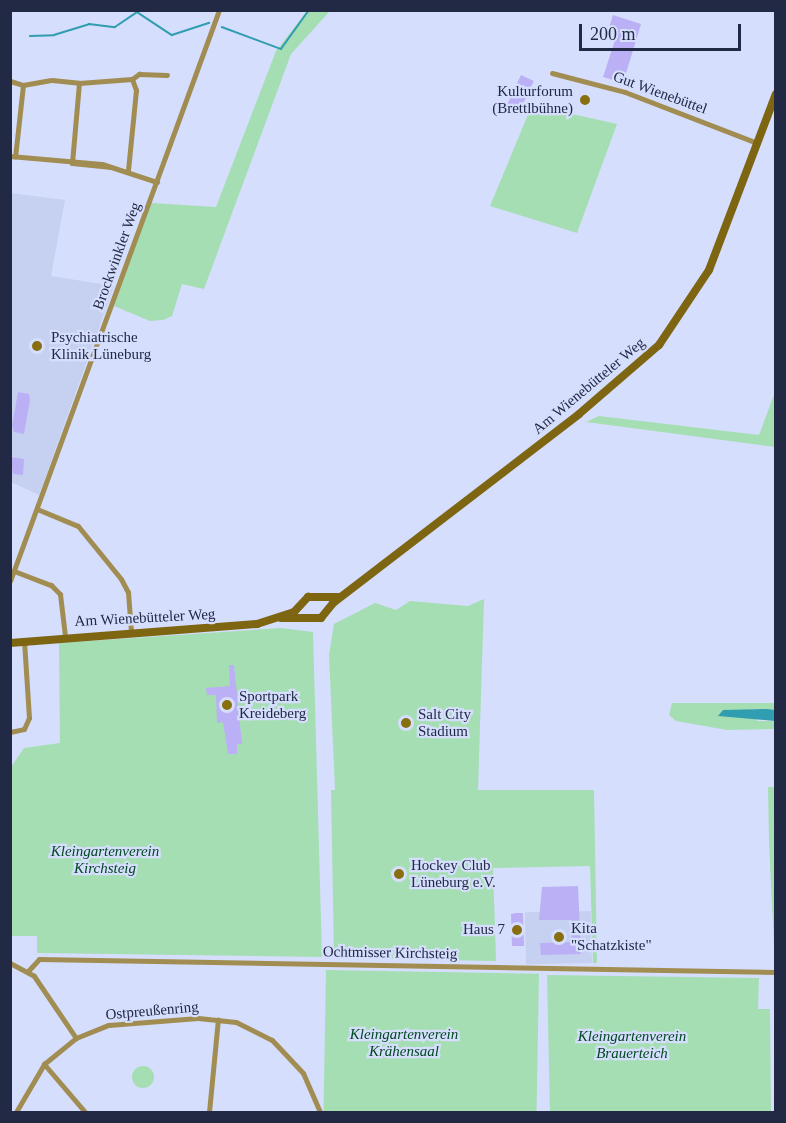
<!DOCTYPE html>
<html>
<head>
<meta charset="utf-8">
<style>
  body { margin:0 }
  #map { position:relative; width:786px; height:1123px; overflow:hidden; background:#d5defc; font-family:Georgia,serif }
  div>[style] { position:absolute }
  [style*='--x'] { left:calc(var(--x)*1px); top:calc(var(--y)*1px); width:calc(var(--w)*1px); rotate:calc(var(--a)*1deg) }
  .built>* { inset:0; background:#c6d0f0; transform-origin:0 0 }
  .green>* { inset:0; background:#a5deb3; transform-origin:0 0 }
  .round { border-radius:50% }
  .water>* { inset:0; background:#319db0 }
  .stream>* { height:1.5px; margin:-0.75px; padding:0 0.75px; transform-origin:0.75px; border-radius:0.75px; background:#319db0 }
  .building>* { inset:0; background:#bbaff5; transform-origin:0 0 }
  .street>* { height:5px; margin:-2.5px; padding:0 2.5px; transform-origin:2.5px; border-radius:2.5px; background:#a18d52 }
  .secondary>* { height:8px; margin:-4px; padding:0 4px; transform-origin:4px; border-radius:4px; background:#7d6512 }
  .dots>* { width:16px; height:16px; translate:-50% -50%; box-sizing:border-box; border:3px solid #d5defc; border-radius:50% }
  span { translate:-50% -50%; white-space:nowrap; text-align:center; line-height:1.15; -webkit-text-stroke:4.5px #d5defc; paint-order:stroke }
  .poi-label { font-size:15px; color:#222945 }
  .right { translate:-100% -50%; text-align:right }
  .left { translate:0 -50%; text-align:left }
  .street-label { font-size:15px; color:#222945 }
  .park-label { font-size:15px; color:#00461f; font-style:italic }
  .frame { position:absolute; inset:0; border:12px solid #222945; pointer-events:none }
  .scale { position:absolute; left:579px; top:24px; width:162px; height:27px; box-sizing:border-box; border:3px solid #222945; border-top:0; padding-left:8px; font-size:18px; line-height:21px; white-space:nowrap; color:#222945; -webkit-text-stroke:4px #d5defc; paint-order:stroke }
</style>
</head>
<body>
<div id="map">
  <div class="built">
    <i style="clip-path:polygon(10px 193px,65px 200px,51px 276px,114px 286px,39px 495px,11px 482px)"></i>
    <i style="left:591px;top:911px;width:52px;height:66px;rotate:89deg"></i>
  </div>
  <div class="green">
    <i style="clip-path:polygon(307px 11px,330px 11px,291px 54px,204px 289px,182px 284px,172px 316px,163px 320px,150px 321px,114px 306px,151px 203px,216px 207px,276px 51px)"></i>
    <i style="clip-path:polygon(532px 105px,617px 124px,577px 233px,490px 206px)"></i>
    <i style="clip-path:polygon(775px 392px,775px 447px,586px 422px,599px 416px,759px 435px)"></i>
    <i style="clip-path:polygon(484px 599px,478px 790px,594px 790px,597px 963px,593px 963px,590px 866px,493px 868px,496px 961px,334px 958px,331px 790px,335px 790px,329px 655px,334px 624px,375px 603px,396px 610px,410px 601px,468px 606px)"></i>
    <i style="clip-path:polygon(281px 628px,313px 632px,322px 957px,37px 953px,37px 936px,11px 936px,11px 767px,24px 748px,60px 743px,59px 643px)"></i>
    <i style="clip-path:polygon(672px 703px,775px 703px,775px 710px,751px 709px,757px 721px,775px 721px,775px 729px,727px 730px,676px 721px,669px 715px)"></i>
    <i style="clip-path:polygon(768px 787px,776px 787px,775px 966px,769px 843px)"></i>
    <i style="left:326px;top:970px;width:213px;height:142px;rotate:1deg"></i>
    <i style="clip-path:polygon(547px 975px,759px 978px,758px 1009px,770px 1009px,771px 1112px,550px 1112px)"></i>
    <i class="round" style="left:132px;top:1066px;width:22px;height:22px"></i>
  </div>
  <div class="water">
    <i style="clip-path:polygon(767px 709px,775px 710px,775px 721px,718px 716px,723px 710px)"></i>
  </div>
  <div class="stream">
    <i style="--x:222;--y:27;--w:63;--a:20.4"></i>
    <i style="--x:281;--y:49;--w:48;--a:-54.3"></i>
    <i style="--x:30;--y:36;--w:24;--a:-2"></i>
    <i style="--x:54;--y:35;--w:37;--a:-17"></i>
    <i style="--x:89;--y:24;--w:26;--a:7"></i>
    <i style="--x:115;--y:27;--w:27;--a:-34"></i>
    <i style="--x:137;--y:12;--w:42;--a:33.3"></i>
    <i style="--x:172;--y:35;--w:39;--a:-18"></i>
  </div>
  <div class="building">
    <i style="clip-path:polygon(613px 15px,641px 24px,623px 83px,603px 77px,617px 34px,608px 31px)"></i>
    <i style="left:521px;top:75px;width:14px;height:34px;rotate:25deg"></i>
    <i style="clip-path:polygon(18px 392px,29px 394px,30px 400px,24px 434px,14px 432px,12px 426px)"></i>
    <i style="clip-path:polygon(10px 457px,24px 459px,23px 475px,13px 474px)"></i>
    <i style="clip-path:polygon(229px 665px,234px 665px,242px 744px,237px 744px,237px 754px,228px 754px,223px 722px,217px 723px,216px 695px,207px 695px,206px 688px,230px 686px)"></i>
    <i style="clip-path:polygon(578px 886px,581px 954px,541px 955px,540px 943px,572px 942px,571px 920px,539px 920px,542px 887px)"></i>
    <i style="clip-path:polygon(516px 913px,523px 913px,524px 946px,512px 946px,511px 914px)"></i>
  </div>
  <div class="street">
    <i style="--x:552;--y:73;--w:75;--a:14.6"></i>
    <i style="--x:625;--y:92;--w:142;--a:21.1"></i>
    <i style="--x:132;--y:79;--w:9;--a:-36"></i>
    <i style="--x:139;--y:74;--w:28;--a:2"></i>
    <i style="--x:52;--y:80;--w:27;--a:6"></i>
    <i style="--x:10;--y:81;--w:14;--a:17"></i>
    <i style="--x:23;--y:85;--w:72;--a:96.3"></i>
    <i style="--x:23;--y:85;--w:27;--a:-10"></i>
    <i style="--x:10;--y:156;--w:92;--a:5"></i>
    <i style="--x:102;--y:164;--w:58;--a:18.1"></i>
    <i style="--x:72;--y:163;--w:80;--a:-85"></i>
    <i style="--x:79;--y:83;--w:53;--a:-4.3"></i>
    <i style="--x:132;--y:79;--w:12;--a:70"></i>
    <i style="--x:136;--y:90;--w:80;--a:95.7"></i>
    <i style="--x:72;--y:163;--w:37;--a:6"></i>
    <i style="--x:37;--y:509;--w:44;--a:22.5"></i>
    <i style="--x:78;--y:526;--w:68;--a:50.9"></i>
    <i style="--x:121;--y:579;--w:15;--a:62"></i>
    <i style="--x:128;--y:592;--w:40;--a:85.7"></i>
    <i style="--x:14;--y:571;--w:40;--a:21"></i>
    <i style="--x:51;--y:585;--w:13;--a:45"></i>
    <i style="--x:60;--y:594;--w:42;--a:83.2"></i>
    <i style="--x:10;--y:581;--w:608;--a:-69.9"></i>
    <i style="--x:10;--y:732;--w:14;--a:-12"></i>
    <i style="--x:24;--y:729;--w:12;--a:-66"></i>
    <i style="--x:29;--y:718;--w:78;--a:-93.7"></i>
    <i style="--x:10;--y:963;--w:27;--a:28"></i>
    <i style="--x:34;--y:976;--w:75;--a:55.9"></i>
    <i style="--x:28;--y:971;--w:16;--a:-47"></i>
    <i style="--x:39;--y:959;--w:737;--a:1.01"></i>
    <i style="--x:44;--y:1064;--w:63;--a:49.5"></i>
    <i style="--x:16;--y:1112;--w:56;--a:-59.7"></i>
    <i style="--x:44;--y:1064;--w:41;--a:-39.1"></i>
    <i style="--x:76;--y:1038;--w:35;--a:-22"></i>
    <i style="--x:109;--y:1025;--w:89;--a:-4.5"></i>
    <i style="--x:198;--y:1018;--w:38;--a:6"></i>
    <i style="--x:236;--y:1022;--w:40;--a:26.6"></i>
    <i style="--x:272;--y:1040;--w:45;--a:46.8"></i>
    <i style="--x:303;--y:1073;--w:43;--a:66.4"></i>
    <i style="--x:209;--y:1112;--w:93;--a:-84.5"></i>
  </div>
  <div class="secondary">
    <i style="--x:281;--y:618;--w:40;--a:0"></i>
    <i style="--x:321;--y:618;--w:19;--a:-51"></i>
    <i style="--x:333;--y:603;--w:310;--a:-37.5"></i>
    <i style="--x:579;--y:414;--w:106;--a:-40.8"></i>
    <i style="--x:659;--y:345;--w:90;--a:-56.3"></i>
    <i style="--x:709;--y:270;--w:188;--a:-69.2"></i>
    <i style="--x:10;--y:643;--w:248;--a:-4.4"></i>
    <i style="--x:257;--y:624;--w:39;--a:-18"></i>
    <i style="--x:294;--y:612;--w:21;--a:-47"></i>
    <i style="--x:308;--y:597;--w:30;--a:0"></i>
  </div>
  <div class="dots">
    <i style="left:585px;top:100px;background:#886e0e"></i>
    <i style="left:37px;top:346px;background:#886e0e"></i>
    <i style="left:227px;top:705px;background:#886e0e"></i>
    <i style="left:406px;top:723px;background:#886e0e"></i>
    <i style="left:399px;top:874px;background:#886e0e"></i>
    <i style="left:517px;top:930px;background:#886e0e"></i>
    <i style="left:559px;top:937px;background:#886e0e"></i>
  </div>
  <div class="poi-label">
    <span class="right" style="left:573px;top:100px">Kulturforum<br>(Brettlbühne)</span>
    <span class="left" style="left:51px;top:346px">Psychiatrische<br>Klinik Lüneburg</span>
    <span class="left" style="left:239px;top:705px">Sportpark<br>Kreideberg</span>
    <span class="left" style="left:418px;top:723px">Salt City<br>Stadium</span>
    <span class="left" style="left:411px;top:874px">Hockey Club<br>Lüneburg e.V.</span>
    <span class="left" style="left:571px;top:937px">Kita<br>"Schatzkiste"</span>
    <span class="right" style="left:505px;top:930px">Haus 7</span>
  </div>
  <div class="street-label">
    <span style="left:660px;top:93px;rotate:20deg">Gut Wienebüttel</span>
    <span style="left:117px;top:256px;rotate:-70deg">Brockwinkler Weg</span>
    <span style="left:589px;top:386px;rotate:-40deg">Am Wienebütteler Weg</span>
    <span style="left:145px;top:618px;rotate:-3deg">Am Wienebütteler Weg</span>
    <span style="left:390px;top:953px;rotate:1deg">Ochtmisser Kirchsteig</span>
    <span style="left:152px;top:1011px;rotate:-5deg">Ostpreußenring</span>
  </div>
  <div class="park-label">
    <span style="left:105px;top:860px">Kleingartenverein<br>Kirchsteig</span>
    <span style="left:404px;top:1043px">Kleingartenverein<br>Krähensaal</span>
    <span style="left:632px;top:1045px">Kleingartenverein<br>Brauerteich</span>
  </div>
  <div class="frame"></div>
  <div class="scale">200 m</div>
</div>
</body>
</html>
